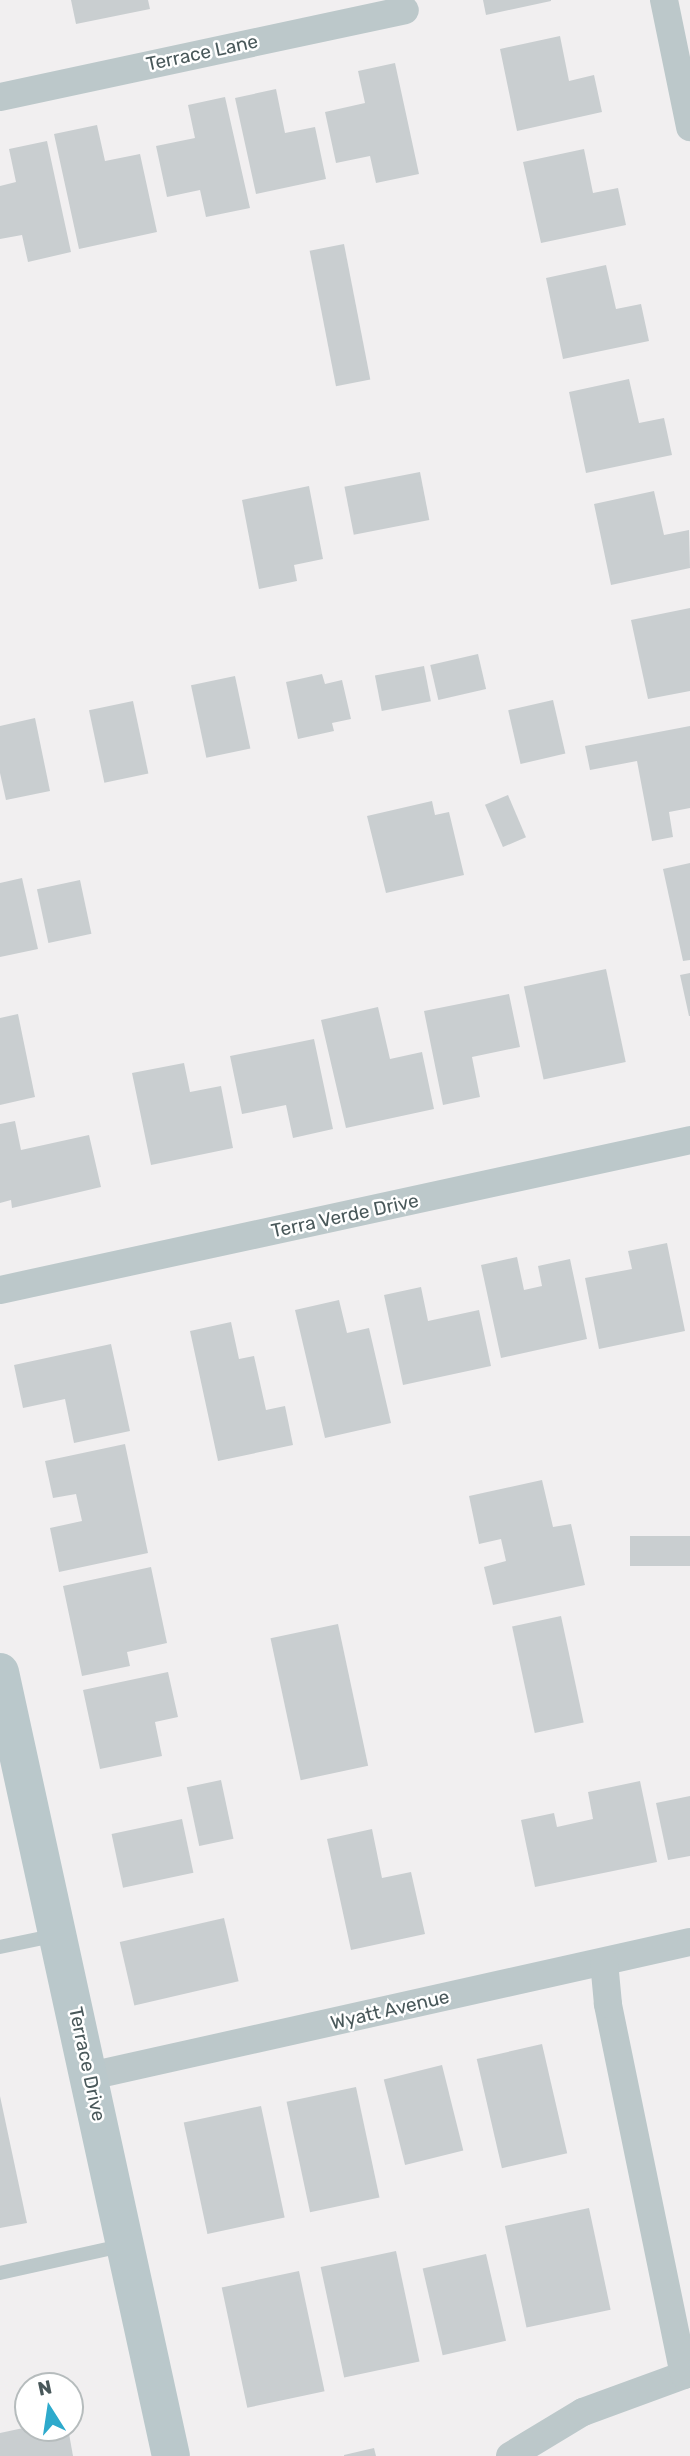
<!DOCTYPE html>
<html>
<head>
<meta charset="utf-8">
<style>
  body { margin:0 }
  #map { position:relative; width:690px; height:2456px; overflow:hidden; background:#f1eff0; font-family:Rubik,sans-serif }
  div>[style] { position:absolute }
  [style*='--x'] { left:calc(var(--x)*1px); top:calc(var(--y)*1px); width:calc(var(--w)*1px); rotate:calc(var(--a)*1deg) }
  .building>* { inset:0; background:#c9ced0; transform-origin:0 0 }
  .lane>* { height:14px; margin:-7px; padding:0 7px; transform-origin:7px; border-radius:7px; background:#bcc8ca }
  .street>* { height:28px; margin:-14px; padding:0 14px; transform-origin:14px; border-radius:14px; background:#bcc8ca }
  .secondary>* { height:38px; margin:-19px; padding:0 19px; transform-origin:19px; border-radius:19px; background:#bac8cb }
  span { translate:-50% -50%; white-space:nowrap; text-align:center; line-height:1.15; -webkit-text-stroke:5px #fff; paint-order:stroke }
  .street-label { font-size:19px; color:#49585a }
  .north { position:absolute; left:14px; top:2372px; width:70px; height:70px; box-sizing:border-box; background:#fff; border:2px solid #b6bcbd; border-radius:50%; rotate:348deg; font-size:19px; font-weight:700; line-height:28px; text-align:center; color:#49585a }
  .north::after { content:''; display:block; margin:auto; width:24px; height:32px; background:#2eaacc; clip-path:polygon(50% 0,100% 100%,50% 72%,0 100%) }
</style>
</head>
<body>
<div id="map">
  <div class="building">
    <i style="clip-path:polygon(71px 0,148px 0,150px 9px,76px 24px)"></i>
    <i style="clip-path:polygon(483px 0,551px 0,551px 1px,486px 15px)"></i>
    <i style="clip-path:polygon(560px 36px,569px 81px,594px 75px,602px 112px,517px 131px,500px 49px)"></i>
    <i style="clip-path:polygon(395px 63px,419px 174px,376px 183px,370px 156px,336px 163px,325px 112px,365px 103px,358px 71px)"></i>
    <i style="clip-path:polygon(276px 89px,285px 133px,315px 127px,326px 179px,256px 194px,235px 98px)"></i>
    <i style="clip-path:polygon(225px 97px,250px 208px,206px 217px,200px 190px,167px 197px,156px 146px,195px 138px,188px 105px)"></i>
    <i style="clip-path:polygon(97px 125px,105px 161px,140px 154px,157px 232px,79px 249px,54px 134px)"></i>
    <i style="clip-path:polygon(47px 141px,71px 252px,28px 262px,22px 235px,0 239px,0 186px,16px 182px,9px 149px)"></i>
    <i style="clip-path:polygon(584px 149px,593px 193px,618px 188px,626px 225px,541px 243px,523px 162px)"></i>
    <i style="left:344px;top:244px;width:138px;height:35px;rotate:79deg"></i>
    <i style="clip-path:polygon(606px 265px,616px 309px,641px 304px,649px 341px,563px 359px,546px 278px)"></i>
    <i style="clip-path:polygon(629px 379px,639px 423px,664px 418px,672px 455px,586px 473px,569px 392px)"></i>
    <i style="left:420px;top:472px;width:49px;height:77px;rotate:79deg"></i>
    <i style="clip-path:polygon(309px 486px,323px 559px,294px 565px,297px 581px,259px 589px,242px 500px)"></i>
    <i style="clip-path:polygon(654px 491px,664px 535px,689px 530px,690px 568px,611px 585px,594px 504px)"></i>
    <i style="clip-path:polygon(690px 608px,690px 691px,648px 699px,631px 620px)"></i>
    <i style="left:478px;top:654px;width:36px;height:49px;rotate:77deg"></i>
    <i style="left:424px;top:666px;width:36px;height:50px;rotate:79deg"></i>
    <i style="clip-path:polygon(322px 674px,325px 684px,342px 680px,351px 719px,332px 723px,334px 731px,298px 739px,286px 682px)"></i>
    <i style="left:235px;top:676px;width:74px;height:45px;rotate:78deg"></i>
    <i style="left:553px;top:700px;width:55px;height:46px;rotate:77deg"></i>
    <i style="left:133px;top:701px;width:74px;height:45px;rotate:78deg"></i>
    <i style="clip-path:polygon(35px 718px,50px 791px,6px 800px,0 773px,0 726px)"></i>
    <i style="clip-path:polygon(690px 726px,690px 808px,669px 812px,673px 837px,652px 841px,637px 761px,590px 770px,585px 746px)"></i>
    <i style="left:508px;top:795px;width:46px;height:25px;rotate:67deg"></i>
    <i style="clip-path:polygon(432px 801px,435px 815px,449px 812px,464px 875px,386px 893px,367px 816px)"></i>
    <i style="clip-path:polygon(690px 863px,690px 960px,683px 961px,663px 869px)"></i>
    <i style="clip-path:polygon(22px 878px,38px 949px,0 957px,0 883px)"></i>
    <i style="left:80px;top:880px;width:55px;height:44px;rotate:78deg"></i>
    <i style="left:606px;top:969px;width:95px;height:84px;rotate:78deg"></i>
    <i style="clip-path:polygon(690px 973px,690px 1016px,689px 1016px,680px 975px)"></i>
    <i style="clip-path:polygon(509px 994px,520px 1047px,472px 1057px,480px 1097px,443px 1105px,424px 1011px)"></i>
    <i style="clip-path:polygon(378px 1007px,390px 1059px,422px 1052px,434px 1109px,346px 1128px,321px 1020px)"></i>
    <i style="clip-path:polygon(18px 1014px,35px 1097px,0 1105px,0 1018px)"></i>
    <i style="clip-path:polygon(314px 1039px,333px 1129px,293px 1138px,286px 1105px,242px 1114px,230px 1056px)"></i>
    <i style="clip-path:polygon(184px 1063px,190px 1092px,221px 1086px,233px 1148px,151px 1165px,132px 1073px)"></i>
    <i style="clip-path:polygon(15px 1121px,21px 1150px,89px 1135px,101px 1187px,12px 1208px,11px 1200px,0 1203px,0 1124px)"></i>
    <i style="clip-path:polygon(667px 1243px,685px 1331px,599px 1349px,585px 1278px,632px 1269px,628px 1251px)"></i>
    <i style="clip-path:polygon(517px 1257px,524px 1290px,542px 1286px,538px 1266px,570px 1259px,587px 1339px,501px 1358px,481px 1265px)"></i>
    <i style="clip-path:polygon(421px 1287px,428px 1321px,479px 1310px,491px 1366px,403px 1385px,384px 1295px)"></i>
    <i style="clip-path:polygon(339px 1300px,347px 1333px,369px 1328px,391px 1423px,325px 1438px,295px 1310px)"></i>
    <i style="clip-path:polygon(231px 1322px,239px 1359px,254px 1356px,266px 1410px,285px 1406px,293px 1445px,218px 1461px,190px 1331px)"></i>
    <i style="clip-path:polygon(111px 1344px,130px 1431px,74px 1443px,65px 1399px,23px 1408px,14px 1365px)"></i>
    <i style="clip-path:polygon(125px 1444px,148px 1553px,59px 1572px,50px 1528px,82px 1521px,76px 1494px,53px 1498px,45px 1461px)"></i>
    <i style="clip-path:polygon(542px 1480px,553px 1527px,571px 1524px,585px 1585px,493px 1605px,484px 1567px,506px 1561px,501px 1539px,479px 1544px,469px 1496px)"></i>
    <i style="left:690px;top:1536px;width:30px;height:60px;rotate:90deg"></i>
    <i style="clip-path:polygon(151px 1567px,167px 1643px,127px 1652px,130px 1666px,82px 1676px,63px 1586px)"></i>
    <i style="left:561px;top:1616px;width:109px;height:50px;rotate:78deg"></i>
    <i style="left:338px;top:1624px;width:145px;height:69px;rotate:78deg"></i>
    <i style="clip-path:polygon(168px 1672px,178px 1717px,155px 1722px,162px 1756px,100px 1769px,83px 1690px)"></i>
    <i style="left:221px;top:1780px;width:60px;height:35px;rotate:78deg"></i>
    <i style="clip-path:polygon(640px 1781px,657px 1862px,535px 1887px,521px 1820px,554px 1813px,557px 1827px,593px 1819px,588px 1792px)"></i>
    <i style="clip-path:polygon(690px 1796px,690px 1856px,668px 1860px,656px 1803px)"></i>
    <i style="left:182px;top:1819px;width:55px;height:72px;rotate:78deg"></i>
    <i style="clip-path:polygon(372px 1829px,382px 1878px,411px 1872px,425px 1934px,351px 1950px,327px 1839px)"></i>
    <i style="left:224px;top:1918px;width:65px;height:107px;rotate:77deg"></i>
    <i style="left:542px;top:2044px;width:112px;height:67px;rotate:77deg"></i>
    <i style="left:442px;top:2065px;width:88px;height:60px;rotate:76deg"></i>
    <i style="left:356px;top:2087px;width:113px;height:71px;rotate:78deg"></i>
    <i style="clip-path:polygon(0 2096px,27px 2223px,0 2228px)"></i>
    <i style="left:261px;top:2106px;width:114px;height:79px;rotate:78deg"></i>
    <i style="left:589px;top:2208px;width:104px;height:86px;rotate:78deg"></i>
    <i style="left:396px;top:2251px;width:113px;height:77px;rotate:78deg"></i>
    <i style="left:486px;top:2254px;width:89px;height:65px;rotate:77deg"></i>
    <i style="left:299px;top:2271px;width:123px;height:79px;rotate:78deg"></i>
    <i style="clip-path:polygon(28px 2427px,68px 2428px,73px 2456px,0 2456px,0 2433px)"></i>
    <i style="clip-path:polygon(374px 2448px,376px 2456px,344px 2456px,344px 2455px)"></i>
  </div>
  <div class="lane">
    <i style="--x:0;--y:1947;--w:58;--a:-11.9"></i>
    <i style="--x:0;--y:2273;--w:128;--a:-12.6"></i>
  </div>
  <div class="street">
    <i style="--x:664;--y:0;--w:130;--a:78.4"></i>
    <i style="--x:0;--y:97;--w:414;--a:-12.1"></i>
    <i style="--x:0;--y:1290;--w:706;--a:-12.26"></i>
    <i style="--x:90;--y:2076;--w:615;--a:-12.59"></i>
    <i style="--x:510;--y:2456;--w:85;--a:-31.1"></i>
    <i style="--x:583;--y:2412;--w:108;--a:-20.1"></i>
    <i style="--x:684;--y:2375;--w:379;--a:-101.6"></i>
    <i style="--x:608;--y:2004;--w:42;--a:-95.4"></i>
  </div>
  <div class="secondary">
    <i style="--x:0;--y:1672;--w:802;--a:77.7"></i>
  </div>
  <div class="street-label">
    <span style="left:202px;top:53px;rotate:-12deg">Terrace Lane</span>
    <span style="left:345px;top:1216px;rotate:-12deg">Terra Verde Drive</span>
    <span style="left:390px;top:2010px;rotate:-13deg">Wyatt Avenue</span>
    <span style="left:87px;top:2064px;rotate:78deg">Terrace Drive</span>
  </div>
  <div class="north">N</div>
</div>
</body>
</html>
